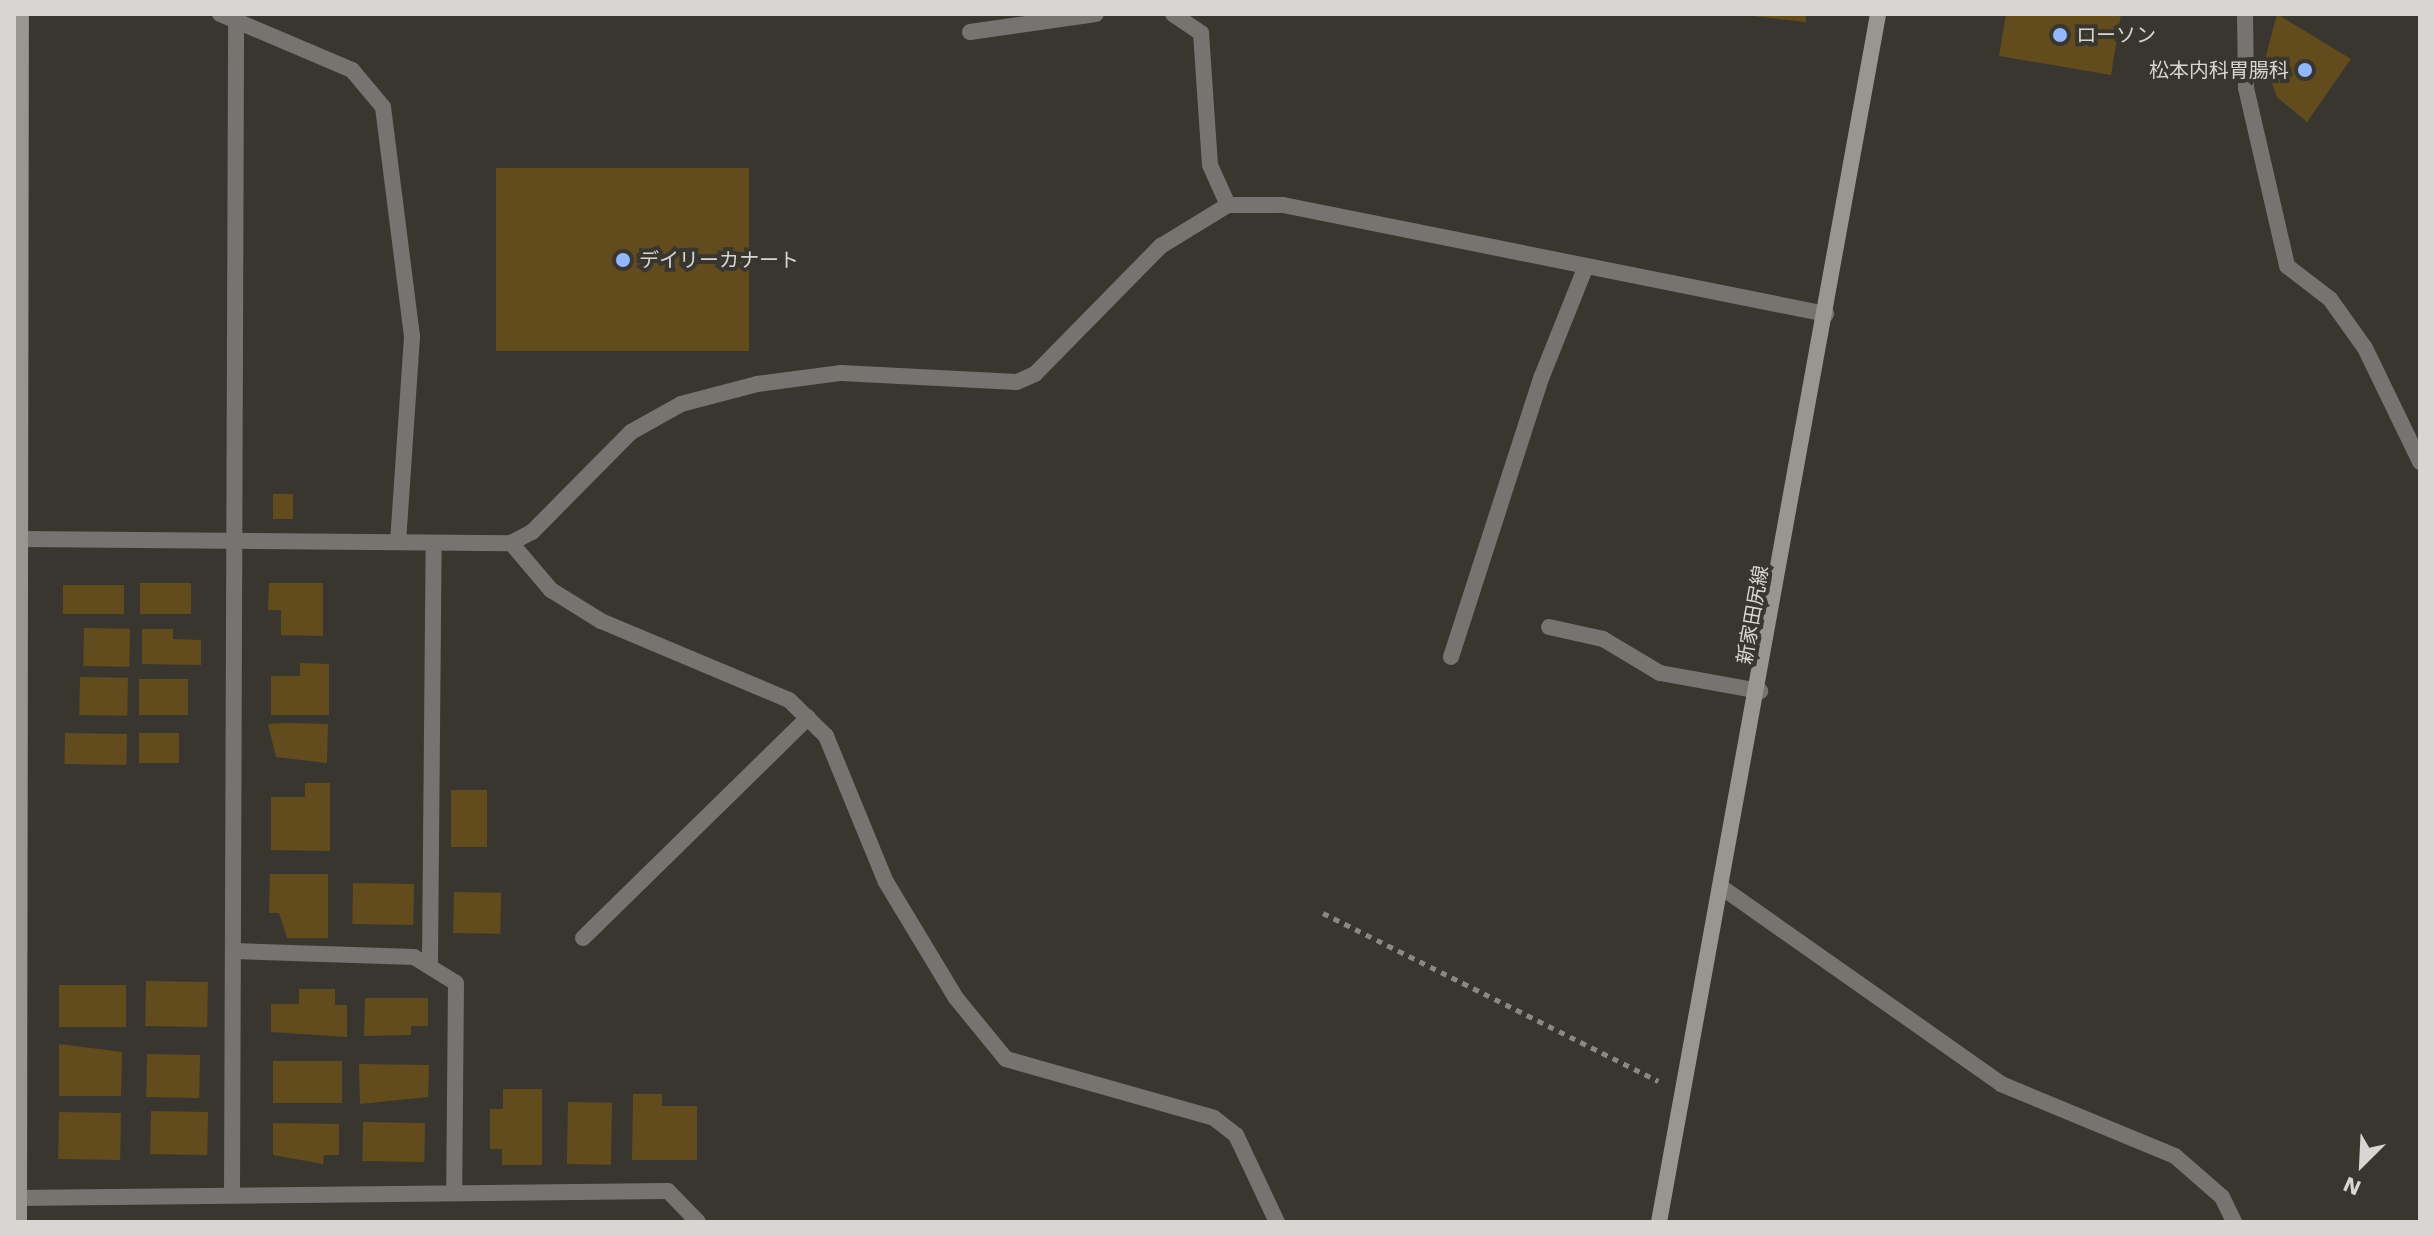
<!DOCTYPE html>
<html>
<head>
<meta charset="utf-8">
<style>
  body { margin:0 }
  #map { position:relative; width:2434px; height:1236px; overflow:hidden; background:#393630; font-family:"Work Sans","Noto Sans JP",sans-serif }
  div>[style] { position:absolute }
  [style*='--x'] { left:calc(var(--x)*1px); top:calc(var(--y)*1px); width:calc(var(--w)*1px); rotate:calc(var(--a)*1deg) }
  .building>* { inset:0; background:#624c1e; transform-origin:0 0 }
  .path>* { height:5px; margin-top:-2.5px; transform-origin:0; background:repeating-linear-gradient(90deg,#8b8884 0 6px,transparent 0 12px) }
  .street>* { height:16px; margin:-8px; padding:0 8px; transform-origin:8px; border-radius:8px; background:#757471 }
  .secondary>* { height:16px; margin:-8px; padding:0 8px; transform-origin:8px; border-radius:8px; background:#989691 }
  .dots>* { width:22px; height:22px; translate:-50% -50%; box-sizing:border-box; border:4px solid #393630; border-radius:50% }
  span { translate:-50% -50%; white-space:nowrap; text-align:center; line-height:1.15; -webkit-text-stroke:8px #393630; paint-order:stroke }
  .poi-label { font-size:20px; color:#d8d6d3 }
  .left { translate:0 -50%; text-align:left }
  .right { translate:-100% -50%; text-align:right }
  .street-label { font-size:20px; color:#d8d6d3 }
  .frame { position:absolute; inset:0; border:16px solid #d8d6d3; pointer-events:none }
  .north { position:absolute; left:2322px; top:1124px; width:80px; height:80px; -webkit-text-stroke:6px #393630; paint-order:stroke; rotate:204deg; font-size:22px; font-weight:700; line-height:32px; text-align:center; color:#d8d6d3 }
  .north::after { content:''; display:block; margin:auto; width:28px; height:36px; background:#d8d6d3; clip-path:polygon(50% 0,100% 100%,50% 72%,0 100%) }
</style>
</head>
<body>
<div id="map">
  <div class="building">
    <i style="clip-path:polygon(1734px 14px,1806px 14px,1806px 22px)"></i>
    <i style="clip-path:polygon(2006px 14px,2121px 14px,2111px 75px,1999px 56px)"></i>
    <i style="clip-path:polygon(2277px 14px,2351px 59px,2307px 122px,2277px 97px,2264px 63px)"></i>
    <i style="left:496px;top:168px;width:253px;height:183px"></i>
    <i style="left:273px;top:494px;width:20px;height:25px"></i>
    <i style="left:140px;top:583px;width:51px;height:31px"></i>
    <i style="clip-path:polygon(269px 583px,323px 583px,323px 636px,281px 635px,281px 610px,268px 610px)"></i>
    <i style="left:63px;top:585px;width:61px;height:29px"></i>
    <i style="left:84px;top:628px;width:46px;height:38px;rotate:1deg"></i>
    <i style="clip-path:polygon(142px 629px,173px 629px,173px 639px,201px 640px,201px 665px,142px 664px)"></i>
    <i style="clip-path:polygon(300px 663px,329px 664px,329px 715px,271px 715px,271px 676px,300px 676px)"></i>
    <i style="left:80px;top:677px;width:48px;height:38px;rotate:1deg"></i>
    <i style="left:139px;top:679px;width:49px;height:36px"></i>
    <i style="clip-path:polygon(286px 723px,328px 724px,327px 763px,276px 757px,268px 724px)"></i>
    <i style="left:65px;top:733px;width:62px;height:31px;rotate:1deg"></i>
    <i style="left:139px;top:733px;width:40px;height:30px"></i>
    <i style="clip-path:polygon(305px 783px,330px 783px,330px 851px,271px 850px,271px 797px,305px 797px)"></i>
    <i style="left:451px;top:790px;width:36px;height:57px"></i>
    <i style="clip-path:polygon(270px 874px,328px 874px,328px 938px,287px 938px,279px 913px,269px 913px)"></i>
    <i style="left:353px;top:883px;width:61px;height:41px;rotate:1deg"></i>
    <i style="left:454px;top:892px;width:47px;height:41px;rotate:1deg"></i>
    <i style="left:146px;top:981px;width:62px;height:45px;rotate:1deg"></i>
    <i style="left:59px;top:985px;width:67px;height:42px"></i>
    <i style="clip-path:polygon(299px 989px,335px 989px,335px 1005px,347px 1005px,347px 1037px,271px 1032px,271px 1004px,299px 1004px)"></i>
    <i style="clip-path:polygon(365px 998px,428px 998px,428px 1026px,411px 1026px,411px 1035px,364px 1036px)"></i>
    <i style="clip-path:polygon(59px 1044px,122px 1052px,121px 1096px,59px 1096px)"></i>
    <i style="left:147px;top:1054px;width:53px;height:43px;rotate:1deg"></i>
    <i style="left:273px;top:1061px;width:69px;height:42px"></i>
    <i style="clip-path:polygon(359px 1064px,429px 1065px,428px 1097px,360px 1104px)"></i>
    <i style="clip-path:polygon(503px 1089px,542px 1089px,542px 1165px,502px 1165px,502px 1149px,490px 1149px,490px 1109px,503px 1109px)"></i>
    <i style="clip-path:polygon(633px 1094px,662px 1094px,662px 1106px,697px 1106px,697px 1160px,632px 1160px)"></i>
    <i style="left:568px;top:1102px;width:44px;height:62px;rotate:1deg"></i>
    <i style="left:151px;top:1111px;width:57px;height:43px;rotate:1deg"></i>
    <i style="left:59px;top:1112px;width:62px;height:47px;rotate:1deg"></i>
    <i style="left:363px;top:1122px;width:62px;height:39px;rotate:1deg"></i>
    <i style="clip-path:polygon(273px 1123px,339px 1124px,339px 1155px,324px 1155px,323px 1164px,273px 1155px)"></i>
  </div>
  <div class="path">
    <i style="--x:1323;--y:913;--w:375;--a:26.6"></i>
  </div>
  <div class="street">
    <i style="--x:220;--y:14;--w:143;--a:23"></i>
    <i style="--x:352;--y:70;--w:48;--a:50"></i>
    <i style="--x:383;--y:107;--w:232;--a:82.8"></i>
    <i style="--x:412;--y:337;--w:205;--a:93.9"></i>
    <i style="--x:1173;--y:14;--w:34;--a:34"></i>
    <i style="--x:1201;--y:33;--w:132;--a:86.1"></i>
    <i style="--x:1210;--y:165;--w:44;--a:65.8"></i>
    <i style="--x:2245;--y:14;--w:74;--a:89.2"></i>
    <i style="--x:2246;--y:88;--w:183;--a:77"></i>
    <i style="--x:2287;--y:266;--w:54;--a:37.5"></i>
    <i style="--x:2330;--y:299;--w:60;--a:54.5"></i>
    <i style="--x:2365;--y:348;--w:127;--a:64.2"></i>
    <i style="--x:970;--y:32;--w:127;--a:-8.1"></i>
    <i style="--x:21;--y:539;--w:490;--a:0.5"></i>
    <i style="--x:511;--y:543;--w:24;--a:-28"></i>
    <i style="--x:532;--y:532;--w:141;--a:-45.3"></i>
    <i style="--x:631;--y:432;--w:57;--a:-29.2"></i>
    <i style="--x:681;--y:404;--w:79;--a:-14.7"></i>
    <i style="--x:757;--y:384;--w:85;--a:-7.5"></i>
    <i style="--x:841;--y:373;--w:176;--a:2.9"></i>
    <i style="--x:1017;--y:382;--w:20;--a:-24"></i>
    <i style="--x:1035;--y:374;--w:180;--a:-45.5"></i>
    <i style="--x:1161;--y:246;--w:79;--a:-31.5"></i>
    <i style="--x:1228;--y:205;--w:55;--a:0"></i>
    <i style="--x:1283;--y:205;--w:554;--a:11.35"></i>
    <i style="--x:511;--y:543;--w:62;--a:49.6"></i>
    <i style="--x:551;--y:590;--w:59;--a:31.8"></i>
    <i style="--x:601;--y:621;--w:204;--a:22.8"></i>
    <i style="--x:789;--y:700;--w:52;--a:44.2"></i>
    <i style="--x:826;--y:736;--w:158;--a:67.7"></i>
    <i style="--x:886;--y:882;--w:135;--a:58.9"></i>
    <i style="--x:956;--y:998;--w:79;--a:50.7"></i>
    <i style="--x:1006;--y:1059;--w:216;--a:15.8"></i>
    <i style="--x:1214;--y:1118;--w:28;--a:38"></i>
    <i style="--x:1236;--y:1135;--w:96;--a:64.8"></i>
    <i style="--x:1549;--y:627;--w:55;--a:12.5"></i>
    <i style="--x:1603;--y:639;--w:66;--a:30.8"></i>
    <i style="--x:1660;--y:673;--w:102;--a:10.2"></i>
    <i style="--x:1451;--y:657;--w:295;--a:-72.1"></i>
    <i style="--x:1542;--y:376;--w:118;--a:-68.2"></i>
    <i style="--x:1724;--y:889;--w:339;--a:35.1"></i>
    <i style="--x:2001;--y:1084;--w:188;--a:22.5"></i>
    <i style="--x:2175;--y:1156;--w:62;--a:41.1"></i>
    <i style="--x:2222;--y:1197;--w:28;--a:64"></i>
    <i style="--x:583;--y:938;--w:315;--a:-44.4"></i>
    <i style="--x:233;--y:951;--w:181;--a:1.9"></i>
    <i style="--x:414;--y:957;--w:49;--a:31.8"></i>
    <i style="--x:456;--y:983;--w:210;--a:90.5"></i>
    <i style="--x:430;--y:962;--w:417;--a:-89.5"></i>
    <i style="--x:232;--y:1195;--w:1175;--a:-89.8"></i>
    <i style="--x:14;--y:1198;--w:654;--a:-0.61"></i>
    <i style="--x:668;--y:1191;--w:43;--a:45.9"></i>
  </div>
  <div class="secondary">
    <i style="--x:19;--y:1222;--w:1208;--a:-89.91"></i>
    <i style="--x:1659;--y:1222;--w:1228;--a:-79.72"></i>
  </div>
  <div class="dots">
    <i style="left:2060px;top:35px;background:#93b7fd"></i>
    <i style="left:2305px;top:70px;background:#93b7fd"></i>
    <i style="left:623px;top:260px;background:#93b7fd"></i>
  </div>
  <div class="poi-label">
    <span class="left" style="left:2076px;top:35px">ローソン</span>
    <span class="right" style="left:2289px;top:70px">松本内科胃腸科</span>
    <span class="left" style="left:639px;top:260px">デイリーカナート</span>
  </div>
  <div class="street-label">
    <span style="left:1753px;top:615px;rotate:-80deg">新家田尻線</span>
  </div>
  <div class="frame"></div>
  <div class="north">N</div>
</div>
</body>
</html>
